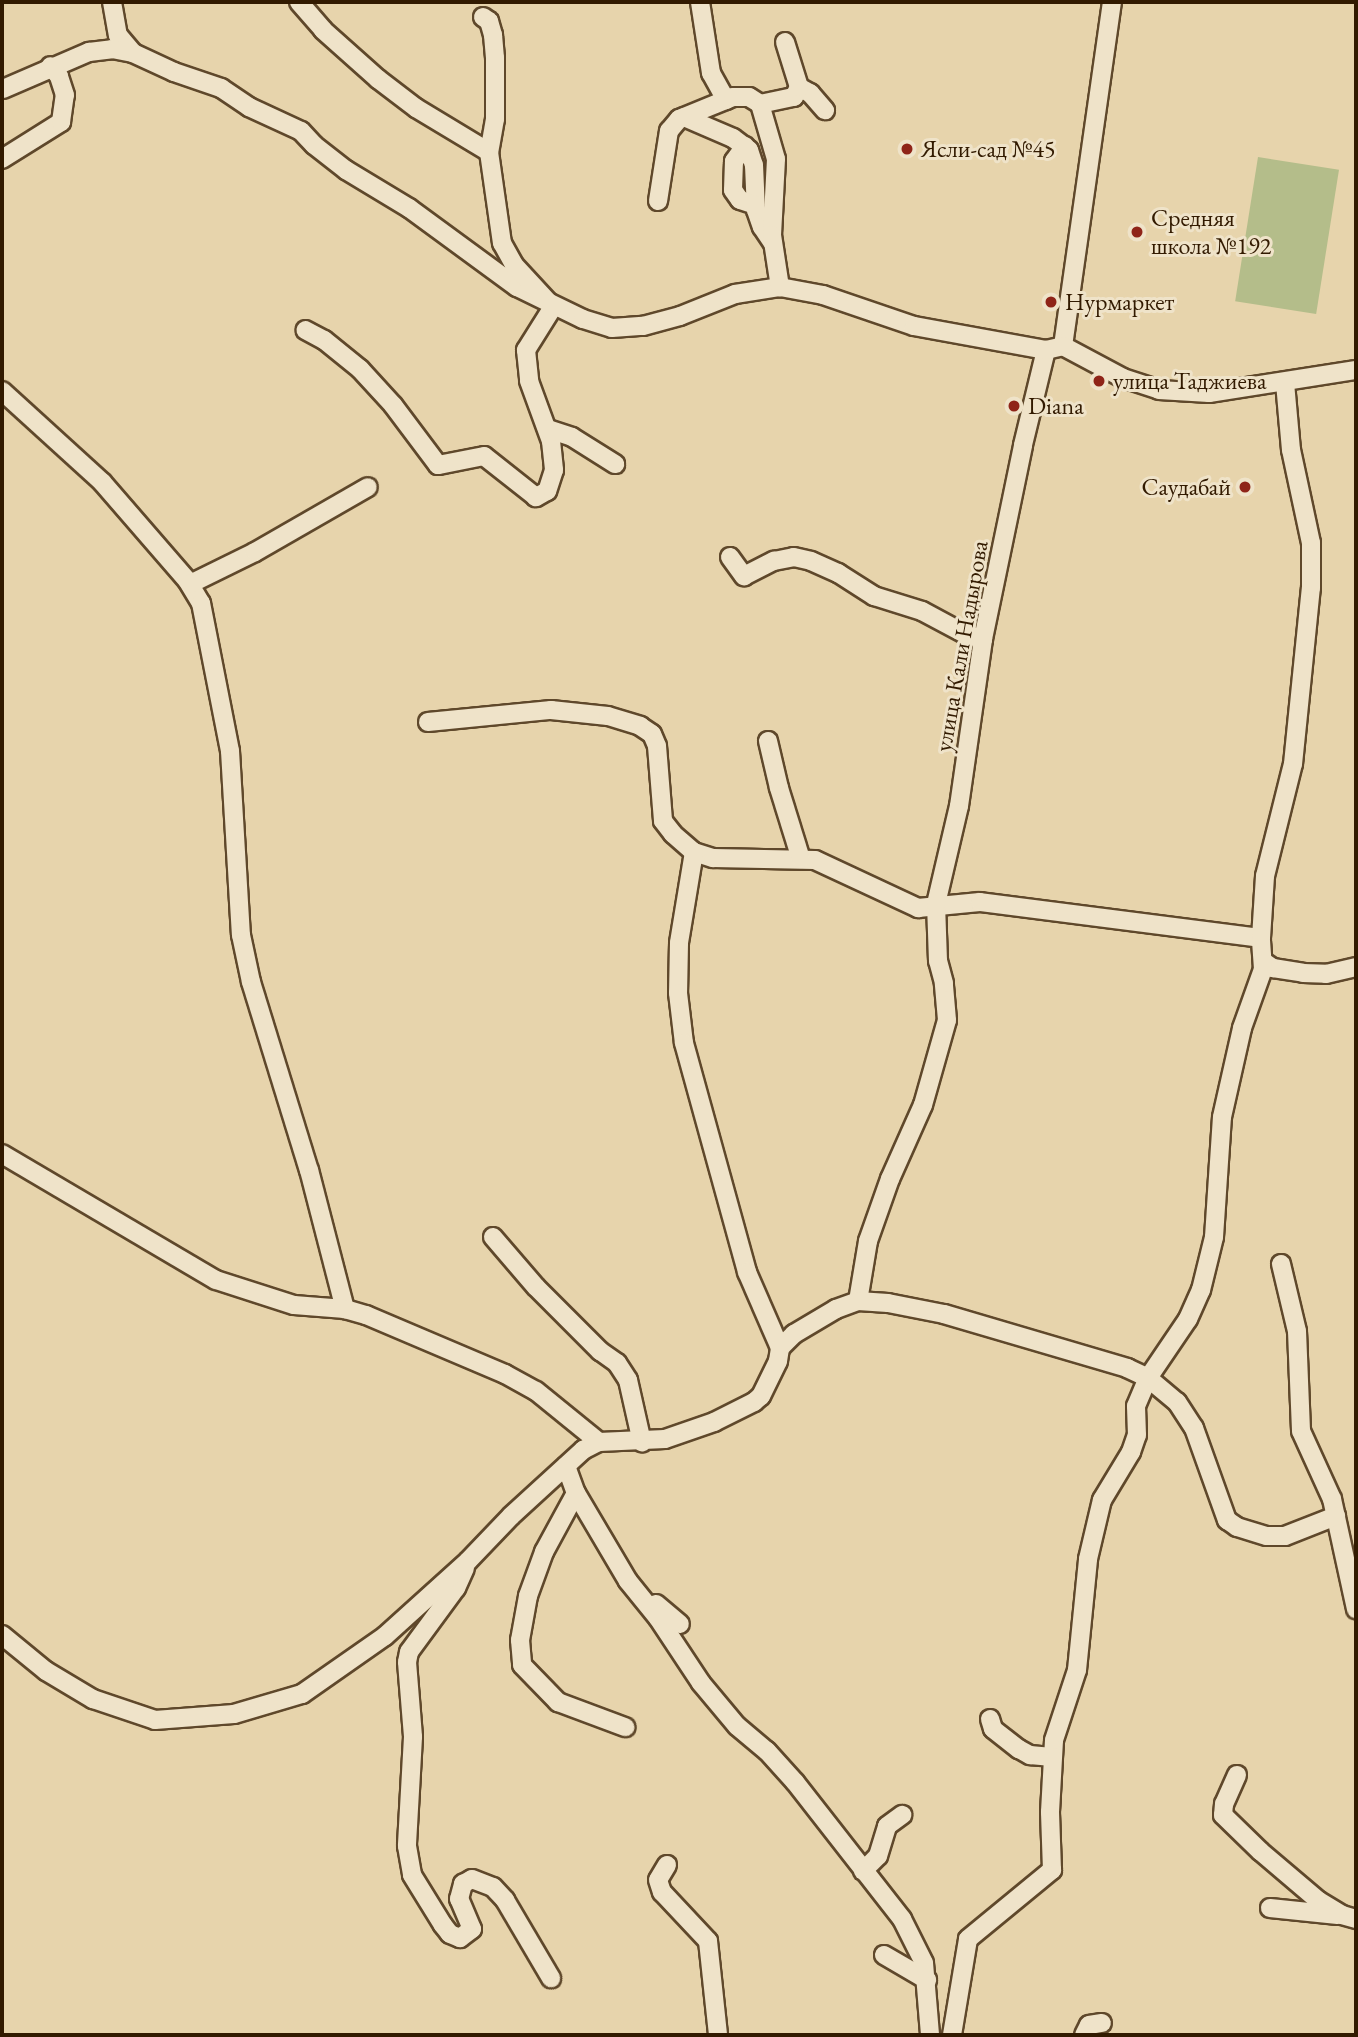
<!DOCTYPE html>
<html>
<head>
<meta charset="utf-8">
<style>
  body { margin:0 }
  #map { position:relative; width:1358px; height:2037px; overflow:hidden; background:#e7d4ac; font-family:"EB Garamond",serif }
  div>[style] { position:absolute }
  [style*='--x'] { left:calc(var(--x)*1px); top:calc(var(--y)*1px); width:calc(var(--w)*1px); rotate:calc(var(--a)*1deg) }
  .green>* { inset:0; background:#b4bd8a; transform-origin:0 0 }
  .roads { filter:drop-shadow(2px 0 #5f482b) drop-shadow(-2px 0 #5f482b) drop-shadow(0 2px #5f482b) drop-shadow(0 -2px #5f482b) }
  .minor>* { height:18px; margin:-9px; padding:0 9px; transform-origin:9px; border-radius:9px; background:#efe3c9 }
  .dots>* { width:19px; height:19px; translate:-50% -50%; box-sizing:border-box; border:4px solid #efe3c9; border-radius:50% }
  span { translate:-50% -50%; white-space:nowrap; text-align:center; line-height:1.15; -webkit-text-stroke:6px #efe3c9; paint-order:stroke }
  .poi-label { font-size:24px; color:#321a00 }
  .left { translate:0 -50%; text-align:left }
  .right { translate:-100% -50%; text-align:right }
  .street-label { font-size:24px; color:#321a00 }
  .frame { position:absolute; inset:0; border:4px solid #321a00; pointer-events:none }
</style>
</head>
<body>
<div id="map">
  <div class="green">
    <i style="left:1258px;top:157px;width:82px;height:146px;rotate:9deg"></i>
  </div>
  <div class="roads">
    <div class="minor">
      <i style="--x:112;--y:2;--w:34;--a:80"></i>
      <i style="--x:118;--y:35;--w:23;--a:50"></i>
      <i style="--x:133;--y:53;--w:45;--a:24.9"></i>
      <i style="--x:174;--y:72;--w:50;--a:18.8"></i>
      <i style="--x:221;--y:88;--w:34;--a:34"></i>
      <i style="--x:249;--y:107;--w:57;--a:24.8"></i>
      <i style="--x:301;--y:131;--w:19;--a:47"></i>
      <i style="--x:314;--y:145;--w:41;--a:38"></i>
      <i style="--x:346;--y:170;--w:74;--a:31.1"></i>
      <i style="--x:409;--y:208;--w:134;--a:36.2"></i>
      <i style="--x:517;--y:287;--w:73;--a:25.9"></i>
      <i style="--x:583;--y:319;--w:30;--a:17"></i>
      <i style="--x:612;--y:328;--w:31;--a:-4"></i>
      <i style="--x:643;--y:326;--w:38;--a:-15"></i>
      <i style="--x:680;--y:316;--w:59;--a:-21.8"></i>
      <i style="--x:735;--y:294;--w:46;--a:-8.8"></i>
      <i style="--x:780;--y:287;--w:44;--a:10.5"></i>
      <i style="--x:823;--y:295;--w:96;--a:18.8"></i>
      <i style="--x:914;--y:326;--w:134;--a:10.3"></i>
      <i style="--x:299;--y:2;--w:37;--a:49"></i>
      <i style="--x:323;--y:30;--w:74;--a:41.7"></i>
      <i style="--x:378;--y:79;--w:48;--a:37.3"></i>
      <i style="--x:416;--y:108;--w:85;--a:31.1"></i>
      <i style="--x:489;--y:152;--w:92;--a:81.9"></i>
      <i style="--x:502;--y:243;--w:25;--a:61"></i>
      <i style="--x:514;--y:265;--w:57;--a:47.1"></i>
      <i style="--x:553;--y:307;--w:51;--a:122.1"></i>
      <i style="--x:526;--y:350;--w:31;--a:84"></i>
      <i style="--x:529;--y:381;--w:64;--a:69.9"></i>
      <i style="--x:551;--y:441;--w:29;--a:84"></i>
      <i style="--x:554;--y:470;--w:22;--a:108"></i>
      <i style="--x:547;--y:491;--w:13;--a:151"></i>
      <i style="--x:536;--y:497;--w:66;--a:-141.7"></i>
      <i style="--x:484;--y:456;--w:47;--a:168.9"></i>
      <i style="--x:438;--y:465;--w:75;--a:-126.9"></i>
      <i style="--x:393;--y:405;--w:49;--a:-132.5"></i>
      <i style="--x:360;--y:369;--w:46;--a:-141.1"></i>
      <i style="--x:324;--y:340;--w:21;--a:-152"></i>
      <i style="--x:700;--y:2;--w:72;--a:81.2"></i>
      <i style="--x:711;--y:73;--w:31;--a:61"></i>
      <i style="--x:483;--y:17;--w:7;--a:34"></i>
      <i style="--x:489;--y:21;--w:15;--a:74"></i>
      <i style="--x:493;--y:35;--w:23;--a:85"></i>
      <i style="--x:495;--y:58;--w:61;--a:90"></i>
      <i style="--x:495;--y:119;--w:34;--a:100"></i>
      <i style="--x:799;--y:87;--w:13;--a:29"></i>
      <i style="--x:810;--y:93;--w:23;--a:49"></i>
      <i style="--x:3;--y:89;--w:94;--a:-23.3"></i>
      <i style="--x:89;--y:52;--w:23;--a:-7"></i>
      <i style="--x:112;--y:49;--w:21;--a:11"></i>
      <i style="--x:760;--y:104;--w:35;--a:-12"></i>
      <i style="--x:794;--y:97;--w:11;--a:-63"></i>
      <i style="--x:799;--y:87;--w:47;--a:-107.3"></i>
      <i style="--x:684;--y:117;--w:53;--a:23.2"></i>
      <i style="--x:733;--y:138;--w:20;--a:37"></i>
      <i style="--x:749;--y:150;--w:16;--a:72"></i>
      <i style="--x:754;--y:165;--w:45;--a:87.5"></i>
      <i style="--x:756;--y:210;--w:18;--a:71"></i>
      <i style="--x:762;--y:227;--w:18;--a:56"></i>
      <i style="--x:745;--y:146;--w:19;--a:126"></i>
      <i style="--x:734;--y:161;--w:29;--a:92"></i>
      <i style="--x:733;--y:190;--w:12;--a:55"></i>
      <i style="--x:740;--y:200;--w:16;--a:18"></i>
      <i style="--x:2;--y:159;--w:70;--a:-32.1"></i>
      <i style="--x:61;--y:122;--w:27;--a:-82"></i>
      <i style="--x:65;--y:95;--w:20;--a:-108"></i>
      <i style="--x:59;--y:76;--w:13;--a:-132"></i>
      <i style="--x:658;--y:201;--w:71;--a:-81.1"></i>
      <i style="--x:669;--y:131;--w:16;--a:-50"></i>
      <i style="--x:679;--y:119;--w:58;--a:-22.2"></i>
      <i style="--x:733;--y:97;--w:16;--a:0"></i>
      <i style="--x:749;--y:97;--w:13;--a:32"></i>
      <i style="--x:760;--y:104;--w:57;--a:73.8"></i>
      <i style="--x:776;--y:159;--w:76;--a:93"></i>
      <i style="--x:772;--y:235;--w:53;--a:81.3"></i>
      <i style="--x:1063;--y:346;--w:347;--a:-81.9"></i>
      <i style="--x:1063;--y:346;--w:68;--a:28.1"></i>
      <i style="--x:1123;--y:378;--w:38;--a:18"></i>
      <i style="--x:1159;--y:390;--w:50;--a:3.4"></i>
      <i style="--x:1209;--y:393;--w:149;--a:-8.9"></i>
      <i style="--x:2;--y:391;--w:135;--a:42.3"></i>
      <i style="--x:102;--y:482;--w:130;--a:49.1"></i>
      <i style="--x:187;--y:580;--w:27;--a:59"></i>
      <i style="--x:201;--y:603;--w:151;--a:78.9"></i>
      <i style="--x:230;--y:751;--w:184;--a:86.6"></i>
      <i style="--x:241;--y:935;--w:48;--a:78"></i>
      <i style="--x:251;--y:982;--w:197;--a:72.9"></i>
      <i style="--x:309;--y:1170;--w:144;--a:75.5"></i>
      <i style="--x:548;--y:429;--w:25;--a:18"></i>
      <i style="--x:572;--y:437;--w:51;--a:32.1"></i>
      <i style="--x:730;--y:557;--w:24;--a:54"></i>
      <i style="--x:744;--y:576;--w:34;--a:-27"></i>
      <i style="--x:774;--y:561;--w:20;--a:-11"></i>
      <i style="--x:794;--y:557;--w:17;--a:13"></i>
      <i style="--x:811;--y:561;--w:30;--a:24"></i>
      <i style="--x:838;--y:573;--w:43;--a:32.6"></i>
      <i style="--x:874;--y:596;--w:50;--a:17.4"></i>
      <i style="--x:922;--y:611;--w:49;--a:28.1"></i>
      <i style="--x:965;--y:634;--w:19;--a:16"></i>
      <i style="--x:190;--y:584;--w:72;--a:-26.2"></i>
      <i style="--x:255;--y:552;--w:130;--a:-29.9"></i>
      <i style="--x:428;--y:722;--w:124;--a:-5.6"></i>
      <i style="--x:551;--y:710;--w:57;--a:6"></i>
      <i style="--x:608;--y:716;--w:34;--a:17"></i>
      <i style="--x:640;--y:726;--w:14;--a:34"></i>
      <i style="--x:652;--y:734;--w:13;--a:67"></i>
      <i style="--x:657;--y:746;--w:75;--a:85.4"></i>
      <i style="--x:663;--y:821;--w:16;--a:52"></i>
      <i style="--x:673;--y:834;--w:28;--a:41"></i>
      <i style="--x:694;--y:852;--w:20;--a:18"></i>
      <i style="--x:713;--y:858;--w:102;--a:1.1"></i>
      <i style="--x:815;--y:860;--w:114;--a:25"></i>
      <i style="--x:918;--y:908;--w:62;--a:-5.5"></i>
      <i style="--x:980;--y:902;--w:283;--a:7.3"></i>
      <i style="--x:768;--y:741;--w:48;--a:76.8"></i>
      <i style="--x:779;--y:788;--w:74;--a:72.8"></i>
      <i style="--x:694;--y:852;--w:92;--a:99.4"></i>
      <i style="--x:679;--y:943;--w:50;--a:91.1"></i>
      <i style="--x:678;--y:993;--w:50;--a:83.2"></i>
      <i style="--x:684;--y:1043;--w:238;--a:74.6"></i>
      <i style="--x:747;--y:1272;--w:83;--a:66.5"></i>
      <i style="--x:1264;--y:962;--w:11;--a:34"></i>
      <i style="--x:1273;--y:968;--w:30;--a:9"></i>
      <i style="--x:1303;--y:973;--w:23;--a:2"></i>
      <i style="--x:1326;--y:974;--w:31;--a:-13"></i>
      <i style="--x:2;--y:1154;--w:248;--a:30.5"></i>
      <i style="--x:216;--y:1280;--w:82;--a:17.8"></i>
      <i style="--x:294;--y:1305;--w:51;--a:4.5"></i>
      <i style="--x:345;--y:1309;--w:22;--a:16"></i>
      <i style="--x:366;--y:1315;--w:151;--a:23"></i>
      <i style="--x:505;--y:1374;--w:35;--a:29"></i>
      <i style="--x:536;--y:1391;--w:81;--a:39"></i>
      <i style="--x:493;--y:1237;--w:66;--a:49.3"></i>
      <i style="--x:536;--y:1287;--w:91;--a:45"></i>
      <i style="--x:600;--y:1351;--w:21;--a:35"></i>
      <i style="--x:617;--y:1363;--w:20;--a:57"></i>
      <i style="--x:628;--y:1380;--w:64;--a:77.3"></i>
      <i style="--x:1281;--y:1264;--w:69;--a:76.6"></i>
      <i style="--x:1297;--y:1331;--w:100;--a:87.7"></i>
      <i style="--x:1301;--y:1431;--w:75;--a:65.5"></i>
      <i style="--x:1332;--y:1499;--w:113;--a:77.7"></i>
      <i style="--x:858;--y:1301;--w:61;--a:-80.5"></i>
      <i style="--x:868;--y:1241;--w:66;--a:-70.5"></i>
      <i style="--x:890;--y:1179;--w:81;--a:-66"></i>
      <i style="--x:923;--y:1105;--w:88;--a:-74.2"></i>
      <i style="--x:947;--y:1020;--w:37;--a:-95"></i>
      <i style="--x:944;--y:983;--w:23;--a:-105"></i>
      <i style="--x:938;--y:961;--w:57;--a:-92"></i>
      <i style="--x:936;--y:904;--w:101;--a:-76.8"></i>
      <i style="--x:959;--y:806;--w:169;--a:-81.8"></i>
      <i style="--x:983;--y:639;--w:198;--a:-78.3"></i>
      <i style="--x:1023;--y:445;--w:98;--a:-76.4"></i>
      <i style="--x:1046;--y:350;--w:17;--a:-13"></i>
      <i style="--x:566;--y:1466;--w:29;--a:70"></i>
      <i style="--x:576;--y:1493;--w:102;--a:59.4"></i>
      <i style="--x:628;--y:1581;--w:48;--a:51"></i>
      <i style="--x:658;--y:1618;--w:78;--a:56.5"></i>
      <i style="--x:701;--y:1683;--w:56;--a:50.1"></i>
      <i style="--x:737;--y:1726;--w:39;--a:40"></i>
      <i style="--x:767;--y:1751;--w:42;--a:47.9"></i>
      <i style="--x:795;--y:1782;--w:174;--a:52"></i>
      <i style="--x:902;--y:1919;--w:49;--a:63.4"></i>
      <i style="--x:924;--y:1963;--w:72;--a:85.2"></i>
      <i style="--x:576;--y:1493;--w:67;--a:118.5"></i>
      <i style="--x:544;--y:1552;--w:47;--a:110"></i>
      <i style="--x:528;--y:1596;--w:45;--a:100.3"></i>
      <i style="--x:520;--y:1640;--w:25;--a:85"></i>
      <i style="--x:522;--y:1665;--w:52;--a:45.8"></i>
      <i style="--x:558;--y:1702;--w:72;--a:20.5"></i>
      <i style="--x:465;--y:1568;--w:22;--a:114"></i>
      <i style="--x:456;--y:1588;--w:79;--a:126.3"></i>
      <i style="--x:409;--y:1652;--w:10;--a:101"></i>
      <i style="--x:407;--y:1662;--w:75;--a:85.4"></i>
      <i style="--x:413;--y:1737;--w:109;--a:93.2"></i>
      <i style="--x:407;--y:1846;--w:29;--a:80"></i>
      <i style="--x:412;--y:1875;--w:59;--a:58.2"></i>
      <i style="--x:443;--y:1925;--w:11;--a:52"></i>
      <i style="--x:450;--y:1934;--w:11;--a:22"></i>
      <i style="--x:460;--y:1938;--w:15;--a:-37"></i>
      <i style="--x:472;--y:1929;--w:33;--a:-113"></i>
      <i style="--x:459;--y:1899;--w:16;--a:-75"></i>
      <i style="--x:463;--y:1884;--w:10;--a:-29"></i>
      <i style="--x:472;--y:1879;--w:22;--a:21"></i>
      <i style="--x:493;--y:1887;--w:18;--a:47"></i>
      <i style="--x:505;--y:1900;--w:91;--a:59.5"></i>
      <i style="--x:656;--y:1604;--w:31;--a:40"></i>
      <i style="--x:2;--y:1635;--w:57;--a:39.3"></i>
      <i style="--x:46;--y:1671;--w:55;--a:30.8"></i>
      <i style="--x:93;--y:1699;--w:65;--a:18.7"></i>
      <i style="--x:155;--y:1720;--w:79;--a:-4.3"></i>
      <i style="--x:234;--y:1714;--w:71;--a:-16.4"></i>
      <i style="--x:302;--y:1694;--w:101;--a:-34.9"></i>
      <i style="--x:385;--y:1636;--w:112;--a:-42.1"></i>
      <i style="--x:468;--y:1561;--w:62;--a:-46.3"></i>
      <i style="--x:511;--y:1516;--w:98;--a:-42.5"></i>
      <i style="--x:583;--y:1450;--w:18;--a:-27"></i>
      <i style="--x:599;--y:1442;--w:66;--a:-2.6"></i>
      <i style="--x:665;--y:1439;--w:52;--a:-19.1"></i>
      <i style="--x:714;--y:1422;--w:45;--a:-26.6"></i>
      <i style="--x:754;--y:1402;--w:9;--a:-41"></i>
      <i style="--x:761;--y:1396;--w:39;--a:-64"></i>
      <i style="--x:778;--y:1361;--w:13;--a:-81"></i>
      <i style="--x:780;--y:1348;--w:20;--a:-45"></i>
      <i style="--x:794;--y:1334;--w:49;--a:-30.8"></i>
      <i style="--x:836;--y:1309;--w:23;--a:-20"></i>
      <i style="--x:858;--y:1301;--w:30;--a:4"></i>
      <i style="--x:888;--y:1303;--w:57;--a:11.1"></i>
      <i style="--x:944;--y:1314;--w:191;--a:16.4"></i>
      <i style="--x:1127;--y:1368;--w:23;--a:25"></i>
      <i style="--x:1148;--y:1378;--w:38;--a:40"></i>
      <i style="--x:1177;--y:1402;--w:31;--a:57"></i>
      <i style="--x:1194;--y:1428;--w:98;--a:70.3"></i>
      <i style="--x:1227;--y:1520;--w:12;--a:35"></i>
      <i style="--x:1237;--y:1527;--w:31;--a:17"></i>
      <i style="--x:1267;--y:1536;--w:18;--a:0"></i>
      <i style="--x:1285;--y:1536;--w:55;--a:-21.4"></i>
      <i style="--x:990;--y:1719;--w:10;--a:73"></i>
      <i style="--x:993;--y:1729;--w:33;--a:38"></i>
      <i style="--x:1019;--y:1749;--w:13;--a:29"></i>
      <i style="--x:1030;--y:1755;--w:22;--a:5"></i>
      <i style="--x:1237;--y:1775;--w:32;--a:114"></i>
      <i style="--x:1224;--y:1804;--w:11;--a:95"></i>
      <i style="--x:1223;--y:1815;--w:52;--a:44.2"></i>
      <i style="--x:1260;--y:1851;--w:77;--a:40.3"></i>
      <i style="--x:1319;--y:1901;--w:27;--a:31"></i>
      <i style="--x:1342;--y:1915;--w:15;--a:16"></i>
      <i style="--x:667;--y:1865;--w:17;--a:121"></i>
      <i style="--x:658;--y:1880;--w:13;--a:72"></i>
      <i style="--x:662;--y:1892;--w:67;--a:46.8"></i>
      <i style="--x:708;--y:1941;--w:95;--a:83.9"></i>
      <i style="--x:863;--y:1871;--w:21;--a:-45"></i>
      <i style="--x:878;--y:1856;--w:31;--a:-73"></i>
      <i style="--x:887;--y:1826;--w:19;--a:-36"></i>
      <i style="--x:1270;--y:1908;--w:68;--a:5.9"></i>
      <i style="--x:884;--y:1955;--w:50;--a:30.2"></i>
      <i style="--x:952;--y:2035;--w:97;--a:-80.5"></i>
      <i style="--x:968;--y:1939;--w:109;--a:-39.4"></i>
      <i style="--x:1052;--y:1870;--w:58;--a:-92"></i>
      <i style="--x:1050;--y:1812;--w:72;--a:-86.8"></i>
      <i style="--x:1054;--y:1740;--w:74;--a:-71.8"></i>
      <i style="--x:1077;--y:1670;--w:112;--a:-84.3"></i>
      <i style="--x:1088;--y:1559;--w:61;--a:-76.7"></i>
      <i style="--x:1102;--y:1500;--w:56;--a:-58.9"></i>
      <i style="--x:1131;--y:1452;--w:18;--a:-71"></i>
      <i style="--x:1137;--y:1435;--w:29;--a:-92"></i>
      <i style="--x:1136;--y:1406;--w:30;--a:-67"></i>
      <i style="--x:1148;--y:1378;--w:71;--a:-55.9"></i>
      <i style="--x:1188;--y:1319;--w:32;--a:-66"></i>
      <i style="--x:1201;--y:1290;--w:55;--a:-76.2"></i>
      <i style="--x:1214;--y:1237;--w:120;--a:-86.2"></i>
      <i style="--x:1222;--y:1117;--w:91;--a:-77.3"></i>
      <i style="--x:1242;--y:1028;--w:63;--a:-70.4"></i>
      <i style="--x:1263;--y:969;--w:31;--a:-94"></i>
      <i style="--x:1261;--y:938;--w:62;--a:-86.3"></i>
      <i style="--x:1265;--y:876;--w:115;--a:-76"></i>
      <i style="--x:1293;--y:764;--w:177;--a:-84.2"></i>
      <i style="--x:1311;--y:588;--w:45;--a:-90"></i>
      <i style="--x:1311;--y:543;--w:95;--a:-102.1"></i>
      <i style="--x:1291;--y:450;--w:67;--a:-95.1"></i>
      <i style="--x:1084;--y:2035;--w:11;--a:-63"></i>
      <i style="--x:1089;--y:2025;--w:13;--a:-9"></i>
    </div>
  </div>
  <div class="dots">
    <i style="left:907px;top:149px;background:#8f2418"></i>
    <i style="left:1137px;top:232px;background:#8f2418"></i>
    <i style="left:1051px;top:302px;background:#8f2418"></i>
    <i style="left:1099px;top:381px;background:#8f2418"></i>
    <i style="left:1014px;top:406px;background:#8f2418"></i>
    <i style="left:1245px;top:487px;background:#8f2418"></i>
  </div>
  <div class="poi-label">
    <span class="left" style="left:921px;top:149px">Ясли-сад №45</span>
    <span class="left" style="left:1151px;top:232px">Средняя<br>школа №192</span>
    <span class="left" style="left:1065px;top:302px">Нурмаркет</span>
    <span class="left" style="left:1113px;top:381px">улица Таджиева</span>
    <span class="left" style="left:1028px;top:406px">Diana</span>
    <span class="right" style="left:1231px;top:487px">Саудабай</span>
  </div>
  <div class="street-label">
    <span style="left:961px;top:646px;rotate:-80deg">улица Кали Надырова</span>
  </div>
  <div class="frame"></div>
</div>
</body>
</html>
